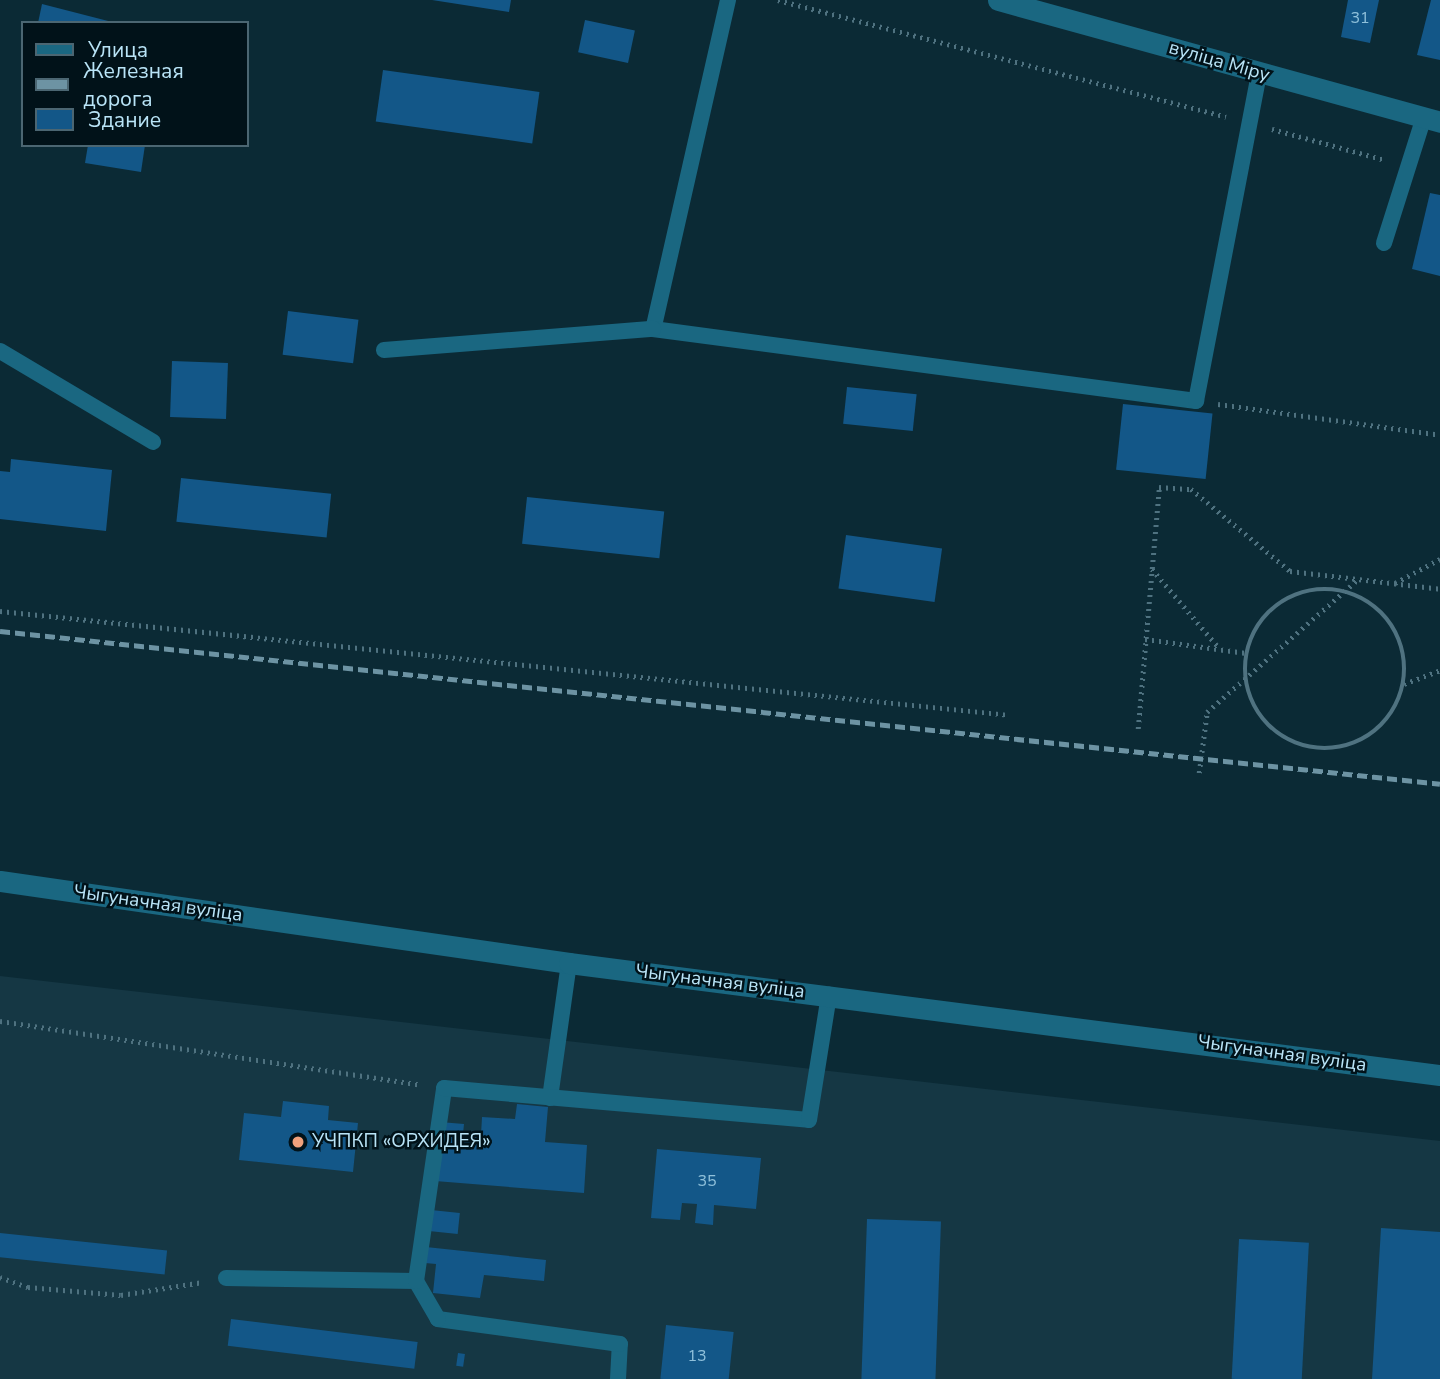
<!DOCTYPE html>
<html>
<head>
<meta charset="utf-8">
<style>
  body { margin:0 }
  #map { position:relative; width:1440px; height:1379px; overflow:hidden; background:#0b2a35; font-family:"Nunito Sans",sans-serif }
  div>[style] { position:absolute }
  [style*='--x'] { left:calc(var(--x)*1px); top:calc(var(--y)*1px); width:calc(var(--w)*1px); rotate:calc(var(--a)*1deg) }
  .built>* { inset:0; background:#153744 }
  .building>* { inset:0; background:#135788; transform-origin:0 0 }
  .path>* { height:4.5px; margin-top:-2.25px; transform-origin:0; background:repeating-linear-gradient(90deg,#4f7280 0 2px,transparent 0 7px) }
  .path>.ring { margin:-2.25px; padding:0; box-sizing:content-box; background:none; border:4.5px solid #4f7280; border-radius:50% }
  .lane>* { height:16px; margin:-8px; padding:0 8px; transform-origin:8px; border-radius:8px; background:#1a6781 }
  .street>* { height:21px; margin:-10.5px; padding:0 10.5px; transform-origin:10.5px; border-radius:10.5px; background:#1a6781 }
  .secondary>* { height:21px; margin:-10.5px; padding:0 10.5px; transform-origin:10.5px; border-radius:10.5px; background:#1a6781 }
  .rail>* { height:5px; margin-top:-2.5px; transform-origin:0; background:repeating-linear-gradient(90deg,#6d93a3 0 10px,transparent 0 15px) }
  .dots>* { width:19px; height:19px; translate:-50% -50%; box-sizing:border-box; border:4px solid #011219; border-radius:50% }
  span { translate:-50% -50%; white-space:nowrap; text-align:center; line-height:1.15; -webkit-text-stroke:5px #011219; paint-order:stroke }
  .number-label { font-size:16px; color:#90c1db }
  .number-label span { -webkit-text-stroke-width:0 }
  .street-label { font-size:19px; color:#b9e4f7 }
  .poi-label { font-size:19px; color:#b9e4f7 }
  .left { translate:0 -50%; text-align:left }
  .legend { position:absolute; left:21px; top:21px; width:228px; height:126px; box-sizing:border-box; background:#011219; border:2px solid #4b6672; margin:0; padding:9px 12px; list-style:none; font-size:21px; color:#b9e4f7 }
  .legend li { display:flex; align-items:center; gap:14px; height:35px }
  .legend b { width:35px; border:2px solid #4b6672 }
</style>
</head>
<body>
<div id="map">
  <div class="built">
    <i style="clip-path:polygon(0 976px,1440px 1141px,1440px 1379px,0 1379px)"></i>
  </div>
  <div class="building">
    <i style="clip-path:polygon(432px 0,511px 0,509px 12px)"></i>
    <i style="clip-path:polygon(1348px 0,1379px 0,1370px 43px,1341px 37px)"></i>
    <i style="clip-path:polygon(1431px 0,1440px 0,1440px 60px,1417px 55px)"></i>
    <i style="clip-path:polygon(42px 4px,112px 22px,112px 23px,38px 23px)"></i>
    <i style="left:585px;top:20px;width:51px;height:33px;rotate:12deg"></i>
    <i style="left:383px;top:70px;width:158px;height:52px;rotate:8deg"></i>
    <i style="clip-path:polygon(88px 145px,145px 145px,141px 172px,85px 163px)"></i>
    <i style="clip-path:polygon(1430px 193px,1440px 195px,1440px 276px,1412px 269px)"></i>
    <i style="left:288px;top:311px;width:71px;height:44px;rotate:7deg"></i>
    <i style="left:172px;top:361px;width:56px;height:56px;rotate:2deg"></i>
    <i style="left:847px;top:387px;width:70px;height:37px;rotate:6deg"></i>
    <i style="left:1123px;top:404px;width:90px;height:66px;rotate:6deg"></i>
    <i style="clip-path:polygon(11px 459px,112px 470px,106px 531px,0 519px,0 471px,10px 472px)"></i>
    <i style="left:181px;top:478px;width:151px;height:44px;rotate:6deg"></i>
    <i style="left:527px;top:497px;width:138px;height:47px;rotate:6deg"></i>
    <i style="left:846px;top:535px;width:97px;height:54px;rotate:8deg"></i>
    <i style="clip-path:polygon(283px 1101px,329px 1106px,328px 1120px,358px 1123px,353px 1172px,239px 1160px,244px 1113px,281px 1117px)"></i>
    <i style="clip-path:polygon(517px 1104px,548px 1107px,545px 1142px,587px 1145px,584px 1193px,435px 1181px,440px 1122px,464px 1124px,463px 1134px,481px 1135px,482px 1117px,515px 1119px)"></i>
    <i style="clip-path:polygon(657px 1149px,761px 1158px,756px 1209px,714px 1205px,713px 1225px,695px 1223px,697px 1204px,682px 1203px,680px 1220px,651px 1218px)"></i>
    <i style="left:431px;top:1210px;width:29px;height:21px;rotate:6deg"></i>
    <i style="left:867px;top:1219px;width:74px;height:160px;rotate:2deg"></i>
    <i style="clip-path:polygon(1381px 1228px,1440px 1232px,1440px 1379px,1372px 1379px)"></i>
    <i style="left:0;top:1233px;width:168px;height:24px;rotate:6deg"></i>
    <i style="left:1239px;top:1239px;width:70px;height:140px;rotate:3deg"></i>
    <i style="clip-path:polygon(426px 1247px,546px 1260px,544px 1281px,484px 1275px,480px 1298px,433px 1293px,436px 1264px,425px 1263px)"></i>
    <i style="left:231px;top:1319px;width:188px;height:27px;rotate:7deg"></i>
    <i style="left:666px;top:1325px;width:68px;height:54px;rotate:6deg"></i>
    <i style="left:458px;top:1353px;width:7px;height:13px;rotate:8deg"></i>
  </div>
  <div class="path">
    <i style="--x:778;--y:0;--w:463;--a:14.6"></i>
    <i style="--x:1272;--y:129;--w:117;--a:15.3"></i>
    <i style="--x:1218;--y:404;--w:224;--a:7.9"></i>
    <i style="--x:1152;--y:569;--w:105;--a:49.6"></i>
    <i style="--x:1395;--y:583;--w:51;--a:-28.1"></i>
    <i class="ring" style="left:1245px;top:589px;width:155.5px;height:155.5px"></i>
    <i style="--x:0;--y:611;--w:1014;--a:5.88"></i>
    <i style="--x:1145;--y:639;--w:102;--a:7.9"></i>
    <i style="--x:1404;--y:684;--w:39;--a:-21"></i>
    <i style="--x:1138;--y:729;--w:243;--a:-85"></i>
    <i style="--x:1159;--y:487;--w:32;--a:4"></i>
    <i style="--x:1191;--y:489;--w:129;--a:39.6"></i>
    <i style="--x:1290;--y:571;--w:151;--a:6.8"></i>
    <i style="--x:1199;--y:773;--w:62;--a:-82.5"></i>
    <i style="--x:1207;--y:712;--w:200;--a:-41.3"></i>
    <i style="--x:0;--y:1021;--w:426;--a:8.6"></i>
    <i style="--x:0;--y:1277;--w:30;--a:20"></i>
    <i style="--x:28;--y:1287;--w:93;--a:4.9"></i>
    <i style="--x:121;--y:1295;--w:83;--a:-9"></i>
  </div>
  <div class="lane">
    <i style="--x:728;--y:0;--w:337;--a:102.8"></i>
    <i style="--x:653;--y:329;--w:548;--a:7.55"></i>
    <i style="--x:1196;--y:401;--w:334;--a:-79.1"></i>
    <i style="--x:1384;--y:243;--w:132;--a:-72.4"></i>
    <i style="--x:384;--y:350;--w:270;--a:-4.5"></i>
    <i style="--x:0;--y:351;--w:178;--a:30.7"></i>
    <i style="--x:550;--y:1098;--w:136;--a:-82"></i>
    <i style="--x:226;--y:1278;--w:190;--a:0.9"></i>
    <i style="--x:618;--y:1379;--w:35;--a:-87"></i>
    <i style="--x:620;--y:1344;--w:184;--a:-172.2"></i>
    <i style="--x:438;--y:1319;--w:44;--a:-120.1"></i>
    <i style="--x:416;--y:1281;--w:195;--a:-81.7"></i>
    <i style="--x:444;--y:1088;--w:366;--a:5"></i>
    <i style="--x:809;--y:1120;--w:127;--a:-80.9"></i>
  </div>
  <div class="street">
    <i style="--x:0;--y:881;--w:575;--a:8.2"></i>
    <i style="--x:569;--y:963;--w:878;--a:7.33"></i>
  </div>
  <div class="secondary">
    <i style="--x:998;--y:0;--w:459;--a:15.4"></i>
  </div>
  <div class="rail">
    <i style="--x:0;--y:631;--w:1448;--a:6.06"></i>
  </div>
  <div class="dots">
    <i style="left:298px;top:1142px;background:#f1a17c"></i>
  </div>
  <div class="number-label">
    <span style="left:1360px;top:18px">31</span>
    <span style="left:707px;top:1181px">35</span>
    <span style="left:697px;top:1356px">13</span>
  </div>
  <div class="street-label">
    <span style="left:1219px;top:62px;rotate:16deg">вуліца Міру</span>
    <span style="left:158px;top:904px;rotate:8deg">Чыгуначная вуліца</span>
    <span style="left:720px;top:982px;rotate:7deg">Чыгуначная вуліца</span>
    <span style="left:1282px;top:1054px;rotate:8deg">Чыгуначная вуліца</span>
  </div>
  <div class="poi-label">
    <span class="left" style="left:312px;top:1142px">УЧПКП «ОРХИДЕЯ»</span>
  </div>
  <ul class="legend">
  <li><b style="height:9px;background:#1a6781"></b>Улица</li>
  <li><b style="height:9px;background:#6d93a3"></b>Железная дорога</li>
  <li><b style="height:19px;background:#135788"></b>Здание</li>
  </ul>
</div>
</body>
</html>
